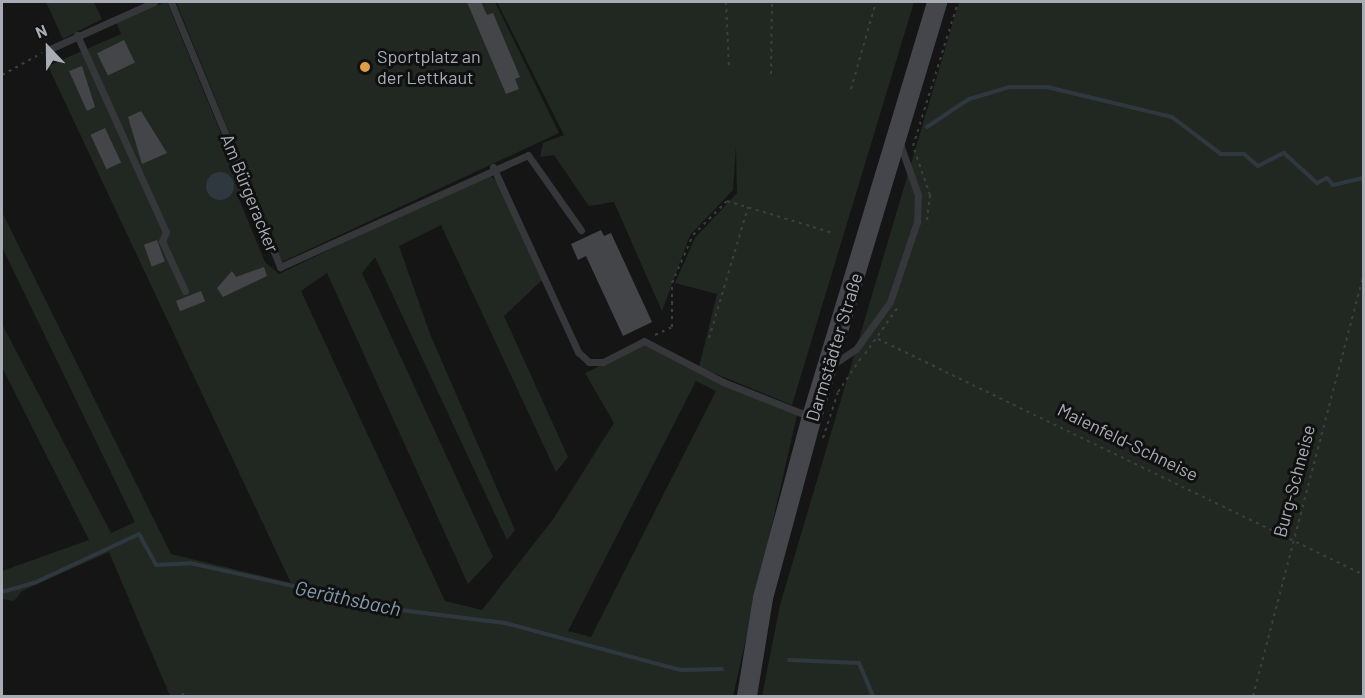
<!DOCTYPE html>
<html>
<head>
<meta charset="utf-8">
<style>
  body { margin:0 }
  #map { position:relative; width:1365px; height:698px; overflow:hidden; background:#151516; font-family:Barlow,sans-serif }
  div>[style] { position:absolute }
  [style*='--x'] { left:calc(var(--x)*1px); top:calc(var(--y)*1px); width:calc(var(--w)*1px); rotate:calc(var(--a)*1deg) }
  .green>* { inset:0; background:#212822 }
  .water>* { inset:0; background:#2f383e }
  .round { border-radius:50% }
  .stream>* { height:4px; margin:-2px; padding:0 2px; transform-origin:2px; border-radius:2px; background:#2f383e }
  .building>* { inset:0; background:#444549; transform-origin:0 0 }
  .path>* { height:2px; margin-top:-1px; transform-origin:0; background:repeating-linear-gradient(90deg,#3c3e42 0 3px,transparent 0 7.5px) }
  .service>* { height:7px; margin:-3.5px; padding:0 3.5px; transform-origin:3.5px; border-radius:3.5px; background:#36373b }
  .secondary>* { height:20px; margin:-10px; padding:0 10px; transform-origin:10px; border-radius:10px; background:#45464b }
  .dots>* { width:16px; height:16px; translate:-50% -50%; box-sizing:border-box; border:3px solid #101011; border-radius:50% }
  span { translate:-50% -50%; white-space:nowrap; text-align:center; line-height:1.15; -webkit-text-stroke:6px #101011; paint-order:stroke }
  .poi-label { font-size:18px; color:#a8adb5 }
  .left { translate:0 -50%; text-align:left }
  .street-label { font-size:18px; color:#a8adb5 }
  .water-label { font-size:20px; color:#839cad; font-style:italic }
  .frame { position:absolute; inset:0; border:3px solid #a8adb5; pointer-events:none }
  .north { position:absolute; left:18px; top:18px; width:60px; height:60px; -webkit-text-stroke:4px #101011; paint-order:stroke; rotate:338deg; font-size:16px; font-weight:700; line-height:24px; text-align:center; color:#a8adb5 }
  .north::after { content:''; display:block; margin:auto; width:21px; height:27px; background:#a8adb5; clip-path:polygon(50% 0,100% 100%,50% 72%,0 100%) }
</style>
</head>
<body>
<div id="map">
  <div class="green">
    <i style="clip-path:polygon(46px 2px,94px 2px,102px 19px,63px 39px)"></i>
    <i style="clip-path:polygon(evenodd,167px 2px,244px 190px,238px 197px,265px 262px,279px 274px,474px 180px,490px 175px,498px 183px,542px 280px,504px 316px,568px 457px,556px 472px,441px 225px,399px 246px,430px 334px,515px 530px,507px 540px,375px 257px,362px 273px,493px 557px,468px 584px,327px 273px,301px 291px,445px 601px,482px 610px,554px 518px,614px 423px,585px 373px,646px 344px,719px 383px,797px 415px,733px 696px,170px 696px,109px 552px,22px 591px,14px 601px,2px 599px,2px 571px,89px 540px,2px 367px,2px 324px,111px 533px,135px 522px,2px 247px,2px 212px,171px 554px,291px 583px,48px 66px,121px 34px,115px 19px,167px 2px,696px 381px,716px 391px,591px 637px,568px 631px,696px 381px)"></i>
    <i style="clip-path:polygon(176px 2px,495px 2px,559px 133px,282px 262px)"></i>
    <i style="clip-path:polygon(497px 2px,914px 2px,792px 405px,699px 367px,717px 294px,675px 283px,695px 238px,737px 193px,736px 146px,733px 190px,690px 235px,662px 311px,614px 202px,589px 206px,554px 155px,540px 157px,543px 143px,564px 135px)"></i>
    <i style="clip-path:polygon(959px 2px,1363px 2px,1363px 696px,762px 696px,780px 605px)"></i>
  </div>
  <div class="water">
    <i class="round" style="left:206px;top:172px;width:28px;height:28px"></i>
  </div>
  <div class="stream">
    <i style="--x:927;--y:127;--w:50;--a:-33.7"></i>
    <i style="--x:969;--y:99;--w:43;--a:-16.3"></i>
    <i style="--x:1010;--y:87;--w:37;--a:0"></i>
    <i style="--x:1047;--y:87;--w:129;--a:13.5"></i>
    <i style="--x:1172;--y:117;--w:61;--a:37.1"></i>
    <i style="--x:1221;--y:154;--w:23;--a:0"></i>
    <i style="--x:1244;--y:154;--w:18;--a:41"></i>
    <i style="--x:1258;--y:166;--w:29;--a:-27"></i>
    <i style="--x:1284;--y:153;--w:45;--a:42.3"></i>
    <i style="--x:1317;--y:183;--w:11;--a:-27"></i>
    <i style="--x:1327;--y:178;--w:9;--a:49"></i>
    <i style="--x:1333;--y:185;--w:32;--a:-13"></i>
    <i style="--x:2;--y:592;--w:33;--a:-16"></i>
    <i style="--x:34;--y:583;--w:116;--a:-25"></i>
    <i style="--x:139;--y:534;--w:35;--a:61"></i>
    <i style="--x:156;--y:565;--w:34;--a:-3"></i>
    <i style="--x:190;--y:563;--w:215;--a:12.6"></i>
    <i style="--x:400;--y:610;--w:106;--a:7.1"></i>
    <i style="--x:505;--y:623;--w:182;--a:15"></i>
    <i style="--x:681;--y:670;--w:41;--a:-1.4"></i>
    <i style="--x:789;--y:660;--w:70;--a:2.5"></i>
    <i style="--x:859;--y:663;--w:36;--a:67"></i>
  </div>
  <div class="building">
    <i style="clip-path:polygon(467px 2px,481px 2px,487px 15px,493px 13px,520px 77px,515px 79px,519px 89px,506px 94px)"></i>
    <i style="left:124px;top:40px;width:25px;height:30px;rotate:64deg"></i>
    <i style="clip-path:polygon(82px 66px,95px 107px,87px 111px,69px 71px)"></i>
    <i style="clip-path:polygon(141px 111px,167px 153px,142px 164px,128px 117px)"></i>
    <i style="left:105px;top:128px;width:38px;height:16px;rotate:65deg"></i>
    <i style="clip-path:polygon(601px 230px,604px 236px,611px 233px,652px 322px,623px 336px,586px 256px,578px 260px,571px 244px)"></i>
    <i style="left:157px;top:240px;width:23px;height:14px;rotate:70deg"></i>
    <i style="clip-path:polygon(264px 267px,267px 276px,223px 297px,217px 288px,232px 271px,236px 277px)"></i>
    <i style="left:201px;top:291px;width:11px;height:27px;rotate:68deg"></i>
  </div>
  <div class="path">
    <i style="--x:726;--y:2;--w:67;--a:87.4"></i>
    <i style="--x:771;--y:74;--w:72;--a:-89.2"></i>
    <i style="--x:2;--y:75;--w:46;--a:-28.8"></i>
    <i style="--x:851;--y:89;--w:91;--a:-74"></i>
    <i style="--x:927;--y:220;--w:25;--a:-83"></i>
    <i style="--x:930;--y:195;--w:52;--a:-109.1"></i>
    <i style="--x:913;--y:146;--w:151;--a:-72.6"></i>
    <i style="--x:655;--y:335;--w:19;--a:-25"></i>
    <i style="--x:672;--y:327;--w:44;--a:-90"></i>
    <i style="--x:672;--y:283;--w:52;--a:-66.4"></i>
    <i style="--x:693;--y:235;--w:48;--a:-45"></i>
    <i style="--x:727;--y:201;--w:108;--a:16.8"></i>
    <i style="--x:709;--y:338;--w:137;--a:-73.4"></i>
    <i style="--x:878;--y:339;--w:540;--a:25.9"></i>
    <i style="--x:865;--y:354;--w:57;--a:-54.9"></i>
    <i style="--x:823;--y:438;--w:48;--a:-71.9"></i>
    <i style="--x:838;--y:392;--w:41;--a:-55.9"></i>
    <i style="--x:182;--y:693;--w:4;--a:56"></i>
    <i style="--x:1253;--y:696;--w:437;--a:-75.3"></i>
  </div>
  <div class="service">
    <i style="--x:171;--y:2;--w:287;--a:67.6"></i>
    <i style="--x:280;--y:267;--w:272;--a:-24.3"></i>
    <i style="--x:528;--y:155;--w:92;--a:54.8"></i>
    <i style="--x:77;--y:35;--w:216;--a:65.7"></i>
    <i style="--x:166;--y:232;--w:10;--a:114"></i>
    <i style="--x:162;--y:241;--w:55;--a:65.3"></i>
    <i style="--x:50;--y:49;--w:114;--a:-24.3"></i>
    <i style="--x:493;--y:167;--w:204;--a:65.3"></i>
    <i style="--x:578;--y:352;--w:15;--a:42"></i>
    <i style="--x:589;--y:362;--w:14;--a:0"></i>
    <i style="--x:603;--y:362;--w:46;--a:-27.1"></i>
    <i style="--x:644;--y:341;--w:89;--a:27.4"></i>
    <i style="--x:723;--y:382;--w:95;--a:21.7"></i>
    <i style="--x:832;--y:365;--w:29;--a:-34"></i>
    <i style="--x:856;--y:349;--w:58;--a:-54.1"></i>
    <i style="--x:890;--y:302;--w:84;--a:-71.4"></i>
    <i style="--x:917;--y:222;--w:27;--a:-88"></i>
    <i style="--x:918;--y:195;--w:57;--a:-109.4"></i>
  </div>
  <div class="secondary">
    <i style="--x:747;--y:696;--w:99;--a:-80.7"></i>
    <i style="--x:763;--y:598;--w:188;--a:-74.9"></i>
    <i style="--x:812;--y:417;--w:433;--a:-73.2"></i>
  </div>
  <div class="dots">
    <i style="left:365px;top:67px;background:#dea045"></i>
  </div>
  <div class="poi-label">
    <span class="left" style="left:377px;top:67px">Sportplatz an<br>der Lettkaut</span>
  </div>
  <div class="street-label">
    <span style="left:250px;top:193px;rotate:68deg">Am Bürgeracker</span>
    <span style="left:834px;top:347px;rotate:-73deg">Darmstädter Straße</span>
    <span style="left:1128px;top:442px;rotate:26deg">Maienfeld-Schneise</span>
    <span style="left:1294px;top:481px;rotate:-75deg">Burg-Schneise</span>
  </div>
  <div class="water-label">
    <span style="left:348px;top:598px;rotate:12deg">Geräthsbach</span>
  </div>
  <div class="frame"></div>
  <div class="north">N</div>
</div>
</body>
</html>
